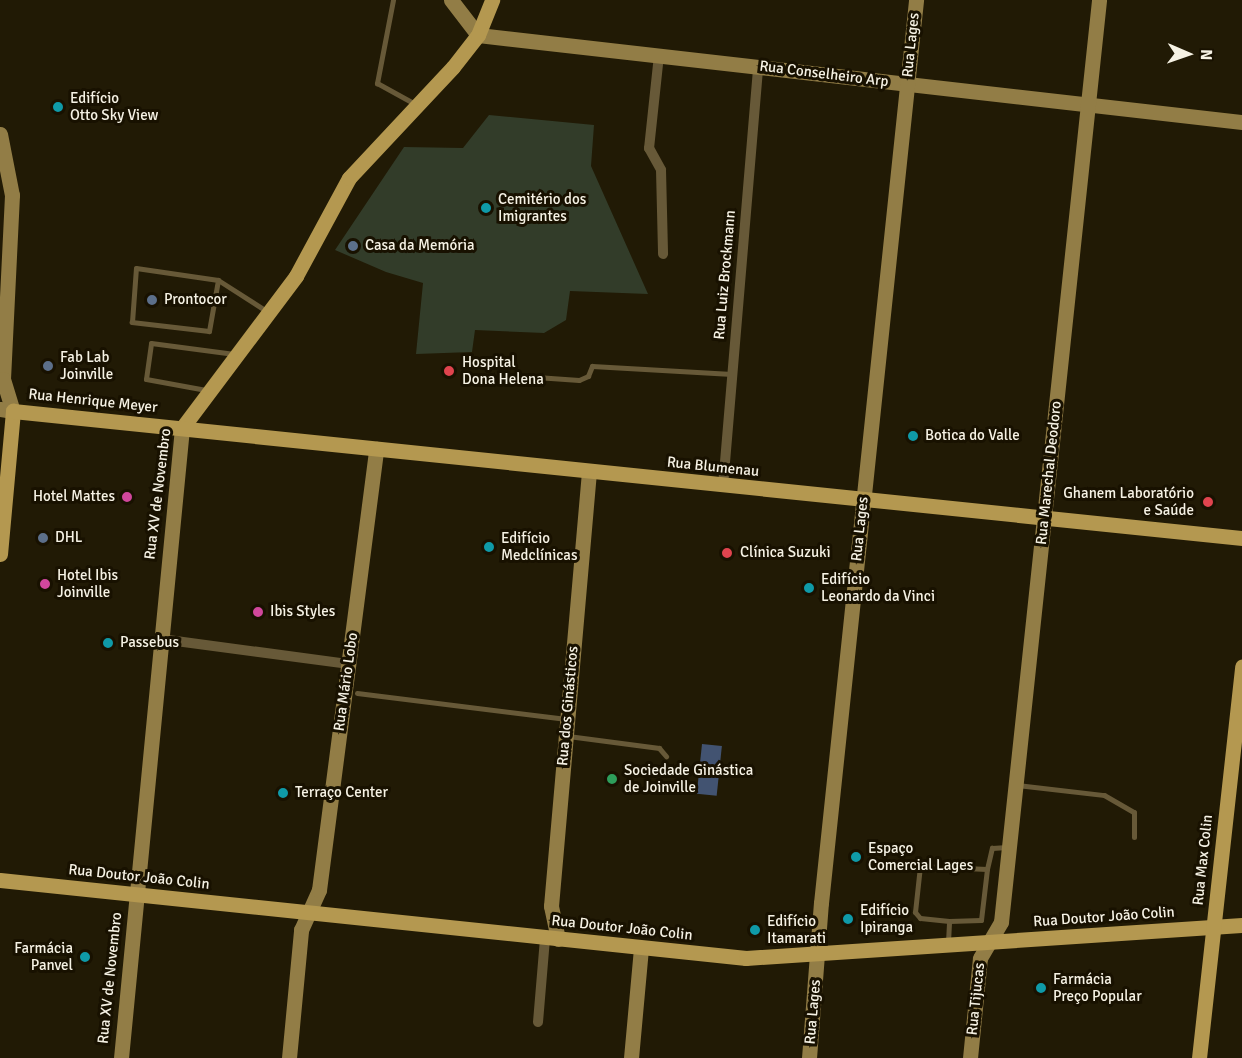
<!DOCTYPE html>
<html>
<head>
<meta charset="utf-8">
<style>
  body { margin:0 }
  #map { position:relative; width:1242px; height:1058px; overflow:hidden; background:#211a05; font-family:Signika,sans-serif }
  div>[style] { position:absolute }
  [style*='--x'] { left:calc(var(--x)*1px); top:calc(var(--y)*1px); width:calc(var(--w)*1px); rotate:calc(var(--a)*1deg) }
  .green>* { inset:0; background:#323c29 }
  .water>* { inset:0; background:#425371; transform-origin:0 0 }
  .lane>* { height:5px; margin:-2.5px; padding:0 2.5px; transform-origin:2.5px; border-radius:2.5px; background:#675938 }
  .street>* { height:10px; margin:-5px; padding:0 5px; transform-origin:5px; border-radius:5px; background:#675938 }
  .secondary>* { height:15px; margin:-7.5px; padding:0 7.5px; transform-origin:7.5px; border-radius:7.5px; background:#927d46 }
  .primary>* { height:15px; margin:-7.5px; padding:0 7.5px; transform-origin:7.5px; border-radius:7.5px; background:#b49850 }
  .dots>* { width:16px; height:16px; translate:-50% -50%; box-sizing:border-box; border:3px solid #181100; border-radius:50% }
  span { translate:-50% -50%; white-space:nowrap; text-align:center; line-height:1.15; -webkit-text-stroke:6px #181100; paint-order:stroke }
  .street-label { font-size:15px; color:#f6f2e4 }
  .poi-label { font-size:15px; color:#f6f2e4 }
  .left { translate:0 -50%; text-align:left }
  .right { translate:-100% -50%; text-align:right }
  .north { position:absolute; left:1158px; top:24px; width:60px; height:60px; -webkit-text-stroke:4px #181100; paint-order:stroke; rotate:92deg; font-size:16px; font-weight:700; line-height:24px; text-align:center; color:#f6f2e4 }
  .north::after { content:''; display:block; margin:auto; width:21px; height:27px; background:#f6f2e4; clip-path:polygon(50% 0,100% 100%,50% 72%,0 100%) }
</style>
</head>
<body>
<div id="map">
  <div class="green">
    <i style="clip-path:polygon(489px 115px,594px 125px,591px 166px,648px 294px,570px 291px,566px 320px,544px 333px,475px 330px,472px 352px,416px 354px,423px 283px,386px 272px,335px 250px,404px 147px,463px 148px)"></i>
  </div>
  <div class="water">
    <i style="left:702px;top:744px;width:20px;height:50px;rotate:6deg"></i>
  </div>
  <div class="lane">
    <i style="--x:393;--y:0;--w:85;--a:100.9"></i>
    <i style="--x:377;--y:83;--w:43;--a:28.9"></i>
    <i style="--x:218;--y:280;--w:52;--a:100"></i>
    <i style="--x:209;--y:331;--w:78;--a:-173.3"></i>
    <i style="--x:132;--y:322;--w:54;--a:-85.8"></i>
    <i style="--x:136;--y:268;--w:83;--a:8.3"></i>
    <i style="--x:218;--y:280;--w:59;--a:32.6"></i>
    <i style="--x:522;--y:376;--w:57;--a:4"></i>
    <i style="--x:579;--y:380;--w:10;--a:-24"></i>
    <i style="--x:588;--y:376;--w:11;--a:-68"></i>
    <i style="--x:592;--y:366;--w:140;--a:3.3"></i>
    <i style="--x:206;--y:390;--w:61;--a:-169.6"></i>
    <i style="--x:146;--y:379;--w:36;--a:-82"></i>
    <i style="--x:151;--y:343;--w:84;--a:7.5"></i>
    <i style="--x:357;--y:693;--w:211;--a:7.1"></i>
    <i style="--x:568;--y:736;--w:92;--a:7.5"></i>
    <i style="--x:659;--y:748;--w:11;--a:49"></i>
    <i style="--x:1017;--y:785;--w:88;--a:6.6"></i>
    <i style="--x:1104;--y:795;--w:34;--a:30"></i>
    <i style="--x:1134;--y:812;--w:25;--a:90"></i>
    <i style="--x:949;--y:921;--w:32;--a:-2"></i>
    <i style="--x:981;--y:920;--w:51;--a:-83.3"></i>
    <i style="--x:948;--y:942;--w:21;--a:-87"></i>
    <i style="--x:949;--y:921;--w:29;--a:-174"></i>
    <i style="--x:920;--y:918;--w:8;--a:-130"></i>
    <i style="--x:915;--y:912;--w:46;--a:-83.8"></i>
    <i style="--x:920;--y:866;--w:67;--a:2.6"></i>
    <i style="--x:987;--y:869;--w:22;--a:-77"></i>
    <i style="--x:992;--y:848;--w:15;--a:-4"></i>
  </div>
  <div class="street">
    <i style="--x:659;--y:55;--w:94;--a:96.1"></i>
    <i style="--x:649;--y:148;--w:25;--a:61"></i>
    <i style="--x:661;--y:170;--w:84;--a:88.6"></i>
    <i style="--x:723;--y:486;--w:420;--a:-85.2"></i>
    <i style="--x:161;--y:639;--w:190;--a:7.6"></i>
    <i style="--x:538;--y:1022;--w:84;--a:-85.2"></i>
  </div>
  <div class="secondary">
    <i style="--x:451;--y:0;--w:44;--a:52.4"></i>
    <i style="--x:478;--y:35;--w:769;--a:6.5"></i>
    <i style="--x:0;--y:134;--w:62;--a:78.9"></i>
    <i style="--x:12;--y:195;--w:184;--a:92.8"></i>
    <i style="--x:3;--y:379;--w:34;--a:73"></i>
    <i style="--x:13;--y:411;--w:13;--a:-171"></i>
    <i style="--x:558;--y:939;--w:34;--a:-102"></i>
    <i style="--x:551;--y:906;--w:436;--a:-85"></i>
    <i style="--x:121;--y:1058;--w:633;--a:-84.47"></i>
    <i style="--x:289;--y:1058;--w:129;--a:-84.6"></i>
    <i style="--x:301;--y:930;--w:44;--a:-65.8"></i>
    <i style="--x:319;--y:890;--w:445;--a:-82.6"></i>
    <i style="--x:631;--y:1058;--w:110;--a:-84.8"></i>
    <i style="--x:809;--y:1058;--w:155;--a:-85.6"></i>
    <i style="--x:821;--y:903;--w:908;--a:-83.99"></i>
    <i style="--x:970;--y:1058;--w:100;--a:-84.3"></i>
    <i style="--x:980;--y:958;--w:42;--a:-59.7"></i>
    <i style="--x:1001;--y:922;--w:927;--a:-83.93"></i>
  </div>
  <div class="primary">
    <i style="--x:182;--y:428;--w:190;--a:-53.1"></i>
    <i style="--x:296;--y:276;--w:111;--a:-61.6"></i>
    <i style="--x:349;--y:178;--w:152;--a:-46.9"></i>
    <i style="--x:453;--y:67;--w:41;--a:-52"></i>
    <i style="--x:478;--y:35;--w:38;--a:-68"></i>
    <i style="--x:0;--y:554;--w:144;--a:-84.8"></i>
    <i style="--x:13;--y:411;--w:1236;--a:5.9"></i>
    <i style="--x:0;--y:880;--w:750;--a:5.97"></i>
    <i style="--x:746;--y:958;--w:497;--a:-3.8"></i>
    <i style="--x:1199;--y:1058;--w:394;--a:-83.7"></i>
  </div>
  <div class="dots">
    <i style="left:58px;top:107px;background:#0f9aa8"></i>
    <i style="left:486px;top:208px;background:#0f9aa8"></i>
    <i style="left:353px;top:246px;background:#5c6f8a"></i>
    <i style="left:152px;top:300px;background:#5c6f8a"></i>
    <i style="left:48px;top:366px;background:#5c6f8a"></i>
    <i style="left:449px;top:371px;background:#e0444e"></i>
    <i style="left:913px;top:436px;background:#0f9aa8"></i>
    <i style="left:127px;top:497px;background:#d1479c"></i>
    <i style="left:1208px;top:502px;background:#e0444e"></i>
    <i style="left:43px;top:538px;background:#5c6f8a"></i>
    <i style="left:489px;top:547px;background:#0f9aa8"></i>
    <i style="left:727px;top:553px;background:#e0444e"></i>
    <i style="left:45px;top:584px;background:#d1479c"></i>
    <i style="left:809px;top:588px;background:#0f9aa8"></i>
    <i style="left:258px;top:612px;background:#d1479c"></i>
    <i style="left:108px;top:643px;background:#0f9aa8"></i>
    <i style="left:612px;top:779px;background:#2e9e5b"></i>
    <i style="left:283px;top:793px;background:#0f9aa8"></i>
    <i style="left:856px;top:857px;background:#0f9aa8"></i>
    <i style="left:848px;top:919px;background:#0f9aa8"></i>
    <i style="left:755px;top:930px;background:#0f9aa8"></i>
    <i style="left:85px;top:957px;background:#0f9aa8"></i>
    <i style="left:1041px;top:988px;background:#0f9aa8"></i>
  </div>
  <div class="street-label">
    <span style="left:911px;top:45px;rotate:-84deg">Rua Lages</span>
    <span style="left:824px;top:74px;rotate:7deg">Rua Conselheiro Arp</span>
    <span style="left:725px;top:275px;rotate:-85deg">Rua Luiz Brockmann</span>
    <span style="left:93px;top:401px;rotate:6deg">Rua Henrique Meyer</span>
    <span style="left:713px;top:467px;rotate:6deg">Rua Blumenau</span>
    <span style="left:1049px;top:473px;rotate:-84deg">Rua Marechal Deodoro</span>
    <span style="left:158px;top:494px;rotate:-83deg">Rua XV de Novembro</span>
    <span style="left:860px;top:529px;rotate:-84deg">Rua Lages</span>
    <span style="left:346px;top:682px;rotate:-82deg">Rua Mário Lobo</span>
    <span style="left:568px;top:706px;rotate:-85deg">Rua dos Ginásticos</span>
    <span style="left:1203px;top:860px;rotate:-84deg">Rua Max Colin</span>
    <span style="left:139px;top:877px;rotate:6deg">Rua Doutor João Colin</span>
    <span style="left:1104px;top:917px;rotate:-4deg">Rua Doutor João Colin</span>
    <span style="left:622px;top:928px;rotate:6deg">Rua Doutor João Colin</span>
    <span style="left:110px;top:978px;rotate:-84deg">Rua XV de Novembro</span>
    <span style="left:976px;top:999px;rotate:-84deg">Rua Tijucas</span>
    <span style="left:813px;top:1012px;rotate:-85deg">Rua Lages</span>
  </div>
  <div class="poi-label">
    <span class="left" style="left:70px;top:107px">Edifício<br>Otto Sky View</span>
    <span class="left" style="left:498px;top:208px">Cemitério dos<br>Imigrantes</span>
    <span class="left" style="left:365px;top:246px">Casa da Memória</span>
    <span class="left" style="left:164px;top:300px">Prontocor</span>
    <span class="left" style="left:60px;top:366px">Fab Lab<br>Joinville</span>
    <span class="left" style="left:462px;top:371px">Hospital<br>Dona Helena</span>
    <span class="left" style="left:925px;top:436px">Botica do Valle</span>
    <span class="right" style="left:1194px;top:502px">Ghanem Laboratório<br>e Saúde</span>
    <span class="right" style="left:115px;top:497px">Hotel Mattes</span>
    <span class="left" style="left:55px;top:538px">DHL</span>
    <span class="left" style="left:501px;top:547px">Edifício<br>Medclínicas</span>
    <span class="left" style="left:740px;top:553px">Clínica Suzuki</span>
    <span class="left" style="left:57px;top:584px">Hotel Ibis<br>Joinville</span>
    <span class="left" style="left:821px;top:588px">Edifício<br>Leonardo da Vinci</span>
    <span class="left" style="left:270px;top:612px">Ibis Styles</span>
    <span class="left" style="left:120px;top:643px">Passebus</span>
    <span class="left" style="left:624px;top:779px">Sociedade Ginástica<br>de Joinville</span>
    <span class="left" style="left:295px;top:793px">Terraço Center</span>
    <span class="left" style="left:868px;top:857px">Espaço<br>Comercial Lages</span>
    <span class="left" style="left:860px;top:919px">Edifício<br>Ipiranga</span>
    <span class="left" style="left:767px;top:930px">Edifício<br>Itamarati</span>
    <span class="right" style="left:73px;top:957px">Farmácia<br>Panvel</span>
    <span class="left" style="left:1053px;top:988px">Farmácia<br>Preço Popular</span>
  </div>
  <div class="north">N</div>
</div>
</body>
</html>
